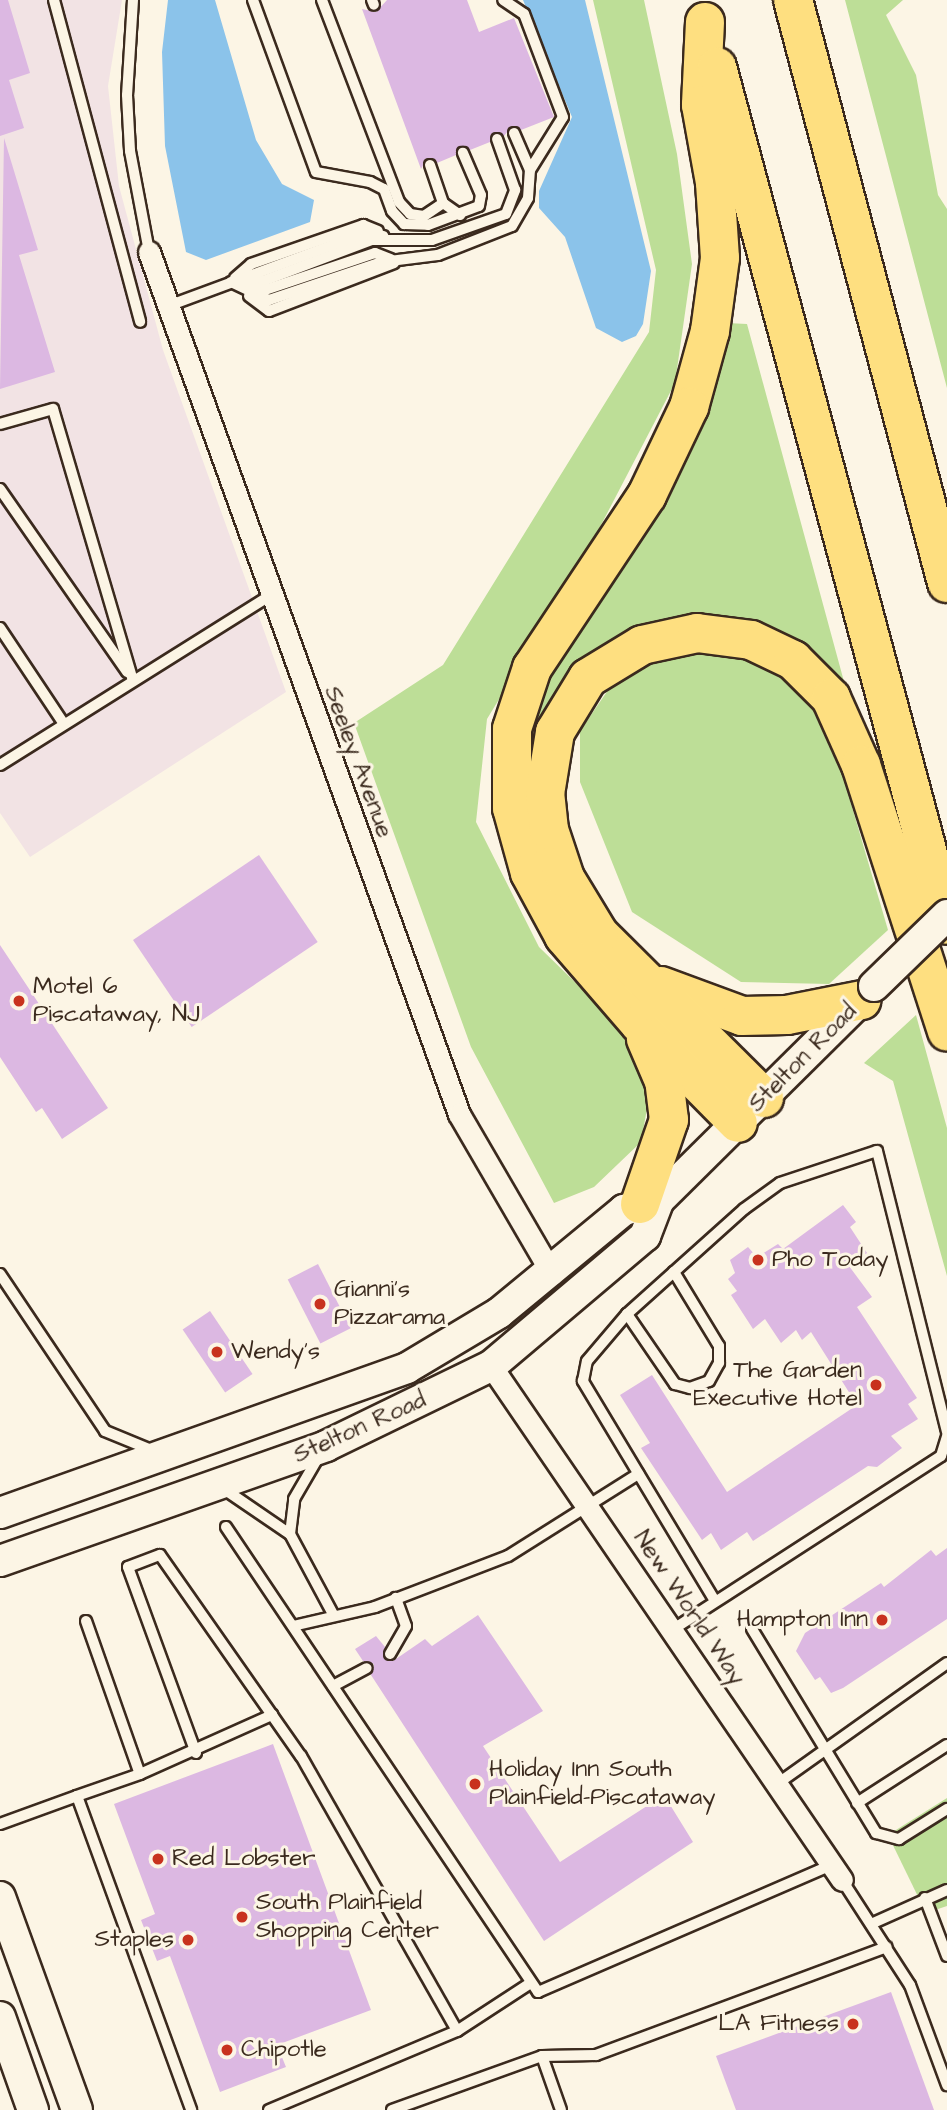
<!DOCTYPE html>
<html>
<head>
<meta charset="utf-8">
<style>
  body { margin:0 }
  #map { position:relative; width:947px; height:2110px; overflow:hidden; background:#fcf5e5; font-family:"Architects Daughter",sans-serif }
  div>[style] { position:absolute }
  [style*='--x'] { left:calc(var(--x)*1px); top:calc(var(--y)*1px); width:calc(var(--w)*1px); rotate:calc(var(--a)*1deg) }
  .built>* { inset:0; background:#f2e3e4 }
  .green>* { inset:0; background:#bdde97 }
  .water>* { inset:0; background:#8bc3ea }
  .building>* { inset:0; background:#dcb8e2; transform-origin:0 0 }
  .roads { filter:drop-shadow(2px 0 #3b2a1e) drop-shadow(-2px 0 #3b2a1e) drop-shadow(0 2px #3b2a1e) drop-shadow(0 -2px #3b2a1e) }
  .service>* { height:10px; margin:-5px; padding:0 5px; transform-origin:5px; border-radius:5px; background:#fcf5e5 }
  .minor>* { height:21px; margin:-10.5px; padding:0 10.5px; transform-origin:10.5px; border-radius:10.5px; background:#fcf5e5 }
  .secondary>* { height:30px; margin:-15px; padding:0 15px; transform-origin:15px; border-radius:15px; background:#fcf5e5 }
  .motorway>* { height:38px; margin:-19px; padding:0 19px; transform-origin:19px; border-radius:19px; background:#fedf80 }
  .bridges { filter:drop-shadow(2px 0 #3b2a1e) drop-shadow(-2px 0 #3b2a1e) drop-shadow(0 2px #3b2a1e) drop-shadow(0 -2px #3b2a1e) }
  .secondary-bridge>* { height:30px; margin:-15px; padding:0 15px; transform-origin:15px; border-radius:15px; background:#fcf5e5 }
  .dots>* { width:19px; height:19px; translate:-50% -50%; box-sizing:border-box; border:4px solid #fcf5e5; border-radius:50% }
  span { translate:-50% -50%; white-space:nowrap; text-align:center; line-height:1.15; -webkit-text-stroke:6px #fcf5e5; paint-order:stroke }
  .street-label { font-size:24px; color:#3b2a1e }
  .poi-label { font-size:24px; color:#3b2a1e }
  .left { translate:0 -50%; text-align:left }
  .right { translate:-100% -50%; text-align:right }
</style>
</head>
<body>
<div id="map">
  <div class="built">
    <i style="clip-path:polygon(0 0,122px 0,108px 86px,119px 186px,163px 350px,286px 692px,30px 857px,0 813px)"></i>
  </div>
  <div class="green">
    <i style="clip-path:polygon(593px 0,644px 0,677px 154px,692px 264px,675px 383px,577px 571px,487px 719px,476px 822px,539px 947px,622px 1028px,650px 1092px,641px 1142px,594px 1187px,554px 1203px,471px 1047px,354px 723px,443px 665px,649px 332px,656px 270px)"></i>
    <i style="clip-path:polygon(845px 0,903px 0,886px 15px,916px 75px,938px 195px,947px 209px,947px 388px)"></i>
    <i style="clip-path:polygon(727px 323px,747px 324px,846px 689px,707px 617px,556px 698px,532px 747px,546px 666px)"></i>
    <i style="clip-path:polygon(683px 650px,751px 661px,797px 686px,826px 718px,888px 930px,829px 984px,741px 982px,632px 912px,580px 782px,580px 731px,617px 677px)"></i>
    <i style="clip-path:polygon(916px 1015px,947px 1128px,947px 1276px,893px 1081px,864px 1063px)"></i>
    <i style="clip-path:polygon(947px 1798px,947px 1906px,926px 1913px,888px 1835px)"></i>
  </div>
  <div class="water">
    <i style="clip-path:polygon(168px 0,215px 0,256px 140px,282px 184px,314px 200px,310px 222px,206px 260px,186px 252px,165px 146px,162px 52px)"></i>
    <i style="clip-path:polygon(523px 0,585px 0,651px 271px,643px 324px,636px 336px,622px 342px,596px 328px,565px 237px,539px 208px,539px 191px,572px 117px)"></i>
  </div>
  <div class="building">
    <i style="clip-path:polygon(0 0,8px 0,30px 73px,9px 80px,24px 128px,0 136px)"></i>
    <i style="clip-path:polygon(387px 0,467px 0,479px 32px,514px 18px,554px 117px,521px 130px,512px 126px,504px 136px,494px 132px,490px 142px,470px 150px,461px 146px,456px 155px,437px 163px,427px 158px,421px 169px,362px 9px,376px 12px)"></i>
    <i style="clip-path:polygon(4px 138px,38px 250px,19px 255px,55px 372px,0 389px)"></i>
    <i style="left:259px;top:855px;width:105px;height:152px;rotate:56deg"></i>
    <i style="clip-path:polygon(0 945px,108px 1108px,62px 1139px,42px 1108px,36px 1112px,0 1057px)"></i>
    <i style="clip-path:polygon(843px 1205px,856px 1222px,850px 1227px,867px 1253px,849px 1266px,872px 1297px,857px 1307px,917px 1398px,908px 1404px,918px 1419px,891px 1436px,902px 1448px,877px 1467px,868px 1466px,753px 1541px,747px 1532px,721px 1550px,711px 1533px,702px 1540px,641px 1448px,650px 1443px,620px 1395px,652px 1375px,727px 1492px,857px 1405px,811px 1332px,802px 1340px,796px 1330px,781px 1343px,765px 1319px,753px 1329px,731px 1295px,737px 1291px,728px 1279px,735px 1273px,730px 1260px,748px 1247px,757px 1257px,778px 1244px,783px 1249px)"></i>
    <i style="left:318px;top:1264px;width:72px;height:34px;rotate:63deg"></i>
    <i style="left:210px;top:1311px;width:76px;height:33px;rotate:56deg"></i>
    <i style="clip-path:polygon(947px 1548px,947px 1619px,843px 1688px,831px 1693px,820px 1677px,815px 1680px,796px 1651px,805px 1633px,881px 1583px,884px 1587px,931px 1550px,936px 1556px)"></i>
    <i style="clip-path:polygon(478px 1615px,543px 1711px,483px 1746px,560px 1862px,664px 1795px,693px 1842px,544px 1941px,371px 1675px,374px 1664px,363px 1661px,355px 1649px,376px 1636px,385px 1647px,384px 1659px,393px 1661px,425px 1639px,432px 1646px)"></i>
    <i style="clip-path:polygon(273px 1744px,371px 2010px,277px 2045px,286px 2067px,220px 2092px,170px 1956px,157px 1961px,141px 1920px,155px 1914px,114px 1804px)"></i>
    <i style="clip-path:polygon(891px 1992px,934px 2110px,736px 2110px,716px 2056px)"></i>
  </div>
  <div class="roads">
    <div class="service">
      <i style="--x:54;--y:0;--w:333;--a:75"></i>
      <i style="--x:133;--y:0;--w:95;--a:93.6"></i>
      <i style="--x:127;--y:95;--w:56;--a:86.9"></i>
      <i style="--x:130;--y:151;--w:103;--a:79.3"></i>
      <i style="--x:253;--y:0;--w:183;--a:69.9"></i>
      <i style="--x:316;--y:172;--w:55;--a:10.5"></i>
      <i style="--x:370;--y:182;--w:16;--a:27"></i>
      <i style="--x:384;--y:189;--w:23;--a:70"></i>
      <i style="--x:392;--y:211;--w:18;--a:47"></i>
      <i style="--x:404;--y:224;--w:24;--a:2"></i>
      <i style="--x:428;--y:225;--w:54;--a:-20.4"></i>
      <i style="--x:479;--y:206;--w:11;--a:-80"></i>
      <i style="--x:481;--y:195;--w:46;--a:-113.2"></i>
      <i style="--x:322;--y:0;--w:216;--a:69.1"></i>
      <i style="--x:399;--y:202;--w:16;--a:47"></i>
      <i style="--x:410;--y:214;--w:14;--a:8"></i>
      <i style="--x:424;--y:216;--w:23;--a:-34"></i>
      <i style="--x:372;--y:0;--w:5;--a:68"></i>
      <i style="--x:514;--y:133;--w:40;--a:66.6"></i>
      <i style="--x:430;--y:165;--w:40;--a:71.1"></i>
      <i style="--x:443;--y:203;--w:21;--a:35"></i>
      <i style="--x:235;--y:278;--w:21;--a:-41"></i>
      <i style="--x:251;--y:264;--w:119;--a:-19.2"></i>
      <i style="--x:363;--y:225;--w:16;--a:22"></i>
      <i style="--x:231;--y:282;--w:42;--a:25.3"></i>
      <i style="--x:269;--y:300;--w:119;--a:-18.6"></i>
      <i style="--x:382;--y:262;--w:56;--a:-7.1"></i>
      <i style="--x:438;--y:255;--w:79;--a:-21.4"></i>
      <i style="--x:512;--y:226;--w:32;--a:-60"></i>
      <i style="--x:528;--y:198;--w:28;--a:-86"></i>
      <i style="--x:530;--y:170;--w:62;--a:-58.1"></i>
      <i style="--x:563;--y:117;--w:110;--a:-110.7"></i>
      <i style="--x:524;--y:14;--w:25;--a:-146"></i>
      <i style="--x:233;--y:282;--w:30;--a:-2"></i>
      <i style="--x:263;--y:281;--w:116;--a:-20.6"></i>
      <i style="--x:372;--y:240;--w:60;--a:0"></i>
      <i style="--x:432;--y:240;--w:78;--a:-19.4"></i>
      <i style="--x:506;--y:214;--w:26;--a:-69"></i>
      <i style="--x:515;--y:190;--w:54;--a:-109.4"></i>
      <i style="--x:254;--y:288;--w:11;--a:10"></i>
      <i style="--x:265;--y:290;--w:116;--a:-18.6"></i>
      <i style="--x:375;--y:253;--w:17;--a:21"></i>
      <i style="--x:249;--y:296;--w:25;--a:37"></i>
      <i style="--x:269;--y:311;--w:134;--a:-21"></i>
      <i style="--x:168;--y:306;--w:213;--a:-20.3"></i>
      <i style="--x:368;--y:232;--w:16;--a:15"></i>
      <i style="--x:0;--y:424;--w:55;--a:-15.8"></i>
      <i style="--x:53;--y:409;--w:283;--a:73.6"></i>
      <i style="--x:0;--y:489;--w:223;--a:55.2"></i>
      <i style="--x:0;--y:628;--w:115;--a:56.3"></i>
      <i style="--x:0;--y:765;--w:318;--a:-32.1"></i>
      <i style="--x:0;--y:1274;--w:189;--a:56.2"></i>
      <i style="--x:105;--y:1431;--w:53;--a:22.2"></i>
      <i style="--x:627;--y:1314;--w:85;--a:55.6"></i>
      <i style="--x:675;--y:1384;--w:16;--a:15"></i>
      <i style="--x:690;--y:1388;--w:20;--a:-20"></i>
      <i style="--x:709;--y:1381;--w:21;--a:-61"></i>
      <i style="--x:719;--y:1363;--w:17;--a:-90"></i>
      <i style="--x:719;--y:1346;--w:87;--a:-121.3"></i>
      <i style="--x:221;--y:1487;--w:83;--a:34.3"></i>
      <i style="--x:290;--y:1534;--w:35;--a:-83"></i>
      <i style="--x:294;--y:1499;--w:50;--a:-59.8"></i>
      <i style="--x:226;--y:1527;--w:560;--a:56.14"></i>
      <i style="--x:538;--y:1992;--w:320;--a:-23.4"></i>
      <i style="--x:290;--y:1534;--w:93;--a:61.8"></i>
      <i style="--x:715;--y:1601;--w:257;--a:-121"></i>
      <i style="--x:583;--y:1381;--w:20;--a:-79"></i>
      <i style="--x:587;--y:1361;--w:62;--a:-49.6"></i>
      <i style="--x:627;--y:1314;--w:157;--a:-41.9"></i>
      <i style="--x:744;--y:1209;--w:44;--a:-35.8"></i>
      <i style="--x:780;--y:1183;--w:102;--a:-18.3"></i>
      <i style="--x:877;--y:1151;--w:290;--a:76"></i>
      <i style="--x:86;--y:1621;--w:162;--a:70.6"></i>
      <i style="--x:140;--y:1774;--w:67;--a:160.8"></i>
      <i style="--x:77;--y:1796;--w:334;--a:70"></i>
      <i style="--x:293;--y:1626;--w:84;--a:-13"></i>
      <i style="--x:375;--y:1607;--w:142;--a:-21"></i>
      <i style="--x:508;--y:1556;--w:154;--a:-32.2"></i>
      <i style="--x:752;--y:1629;--w:239;--a:58.7"></i>
      <i style="--x:876;--y:1833;--w:24;--a:15"></i>
      <i style="--x:899;--y:1839;--w:57;--a:-32"></i>
      <i style="--x:672;--y:1630;--w:320;--a:-32.9"></i>
      <i style="--x:941;--y:1456;--w:21;--a:-73"></i>
      <i style="--x:390;--y:1654;--w:32;--a:-60"></i>
      <i style="--x:406;--y:1626;--w:30;--a:-110"></i>
      <i style="--x:333;--y:1686;--w:38;--a:-28"></i>
      <i style="--x:196;--y:1753;--w:198;--a:-110.1"></i>
      <i style="--x:128;--y:1567;--w:34;--a:-21"></i>
      <i style="--x:160;--y:1555;--w:246;--a:55"></i>
      <i style="--x:301;--y:1756;--w:316;--a:60.4"></i>
      <i style="--x:140;--y:1774;--w:145;--a:-24.1"></i>
      <i style="--x:777;--y:1784;--w:209;--a:-35.4"></i>
      <i style="--x:857;--y:1803;--w:107;--a:-32.8"></i>
      <i style="--x:0;--y:1824;--w:82;--a:-20"></i>
      <i style="--x:842;--y:1880;--w:125;--a:57.1"></i>
      <i style="--x:910;--y:1985;--w:107;--a:69.7"></i>
      <i style="--x:925;--y:1898;--w:62;--a:69.2"></i>
      <i style="--x:871;--y:1924;--w:83;--a:-24.1"></i>
      <i style="--x:542;--y:2056;--w:57;--a:70.6"></i>
      <i style="--x:269;--y:2110;--w:204;--a:-22.8"></i>
      <i style="--x:457;--y:2031;--w:86;--a:-33.1"></i>
      <i style="--x:392;--y:2110;--w:159;--a:-19.8"></i>
      <i style="--x:542;--y:2056;--w:54;--a:-1.1"></i>
      <i style="--x:596;--y:2055;--w:310;--a:-20.4"></i>
    </div>
    <div class="minor">
      <i style="--x:149;--y:252;--w:916;--a:70.22"></i>
      <i style="--x:459;--y:1114;--w:185;--a:59.8"></i>
      <i style="--x:491;--y:1366;--w:622;--a:55.67"></i>
    </div>
    <div class="secondary">
      <i style="--x:0;--y:1513;--w:432;--a:-19.6"></i>
      <i style="--x:407;--y:1368;--w:107;--a:-30.9"></i>
      <i style="--x:499;--y:1313;--w:162;--a:-39.5"></i>
      <i style="--x:624;--y:1210;--w:36;--a:-16"></i>
      <i style="--x:0;--y:1561;--w:346;--a:-19.4"></i>
      <i style="--x:326;--y:1446;--w:183;--a:-25.9"></i>
      <i style="--x:491;--y:1366;--w:202;--a:-40.2"></i>
      <i style="--x:645;--y:1236;--w:39;--a:-69"></i>
      <i style="--x:659;--y:1200;--w:289;--a:-44.7"></i>
      <i style="--x:0;--y:1897;--w:226;--a:70.1"></i>
      <i style="--x:0;--y:2017;--w:99;--a:70.5"></i>
    </div>
    <div class="motorway">
      <i style="--x:793;--y:0;--w:603;--a:75.2"></i>
      <i style="--x:705;--y:22;--w:83;--a:92.8"></i>
      <i style="--x:701;--y:105;--w:79;--a:79.8"></i>
      <i style="--x:715;--y:183;--w:75;--a:86.2"></i>
      <i style="--x:720;--y:258;--w:74;--a:97.8"></i>
      <i style="--x:710;--y:331;--w:79;--a:105.4"></i>
      <i style="--x:689;--y:407;--w:98;--a:115.5"></i>
      <i style="--x:647;--y:495;--w:208;--a:123.6"></i>
      <i style="--x:532;--y:668;--w:64;--a:108.2"></i>
      <i style="--x:512;--y:729;--w:79;--a:90"></i>
      <i style="--x:512;--y:808;--w:67;--a:74.5"></i>
      <i style="--x:530;--y:873;--w:72;--a:61.6"></i>
      <i style="--x:564;--y:936;--w:116;--a:49.2"></i>
      <i style="--x:640;--y:1024;--w:139;--a:45.3"></i>
      <i style="--x:717;--y:67;--w:888;--a:74.99"></i>
      <i style="--x:661;--y:986;--w:86;--a:20.3"></i>
      <i style="--x:742;--y:1016;--w:45;--a:-1.3"></i>
      <i style="--x:787;--y:1015;--w:76;--a:-11.3"></i>
      <i style="--x:764;--y:1098;--w:233;--a:-135.2"></i>
      <i style="--x:599;--y:934;--w:66;--a:-121.3"></i>
      <i style="--x:565;--y:878;--w:51;--a:-108.4"></i>
      <i style="--x:549;--y:830;--w:36;--a:-96"></i>
      <i style="--x:545;--y:794;--w:63;--a:-80.8"></i>
      <i style="--x:555;--y:732;--w:63;--a:-58.6"></i>
      <i style="--x:588;--y:678;--w:63;--a:-31.4"></i>
      <i style="--x:642;--y:645;--w:56;--a:-12.3"></i>
      <i style="--x:697;--y:633;--w:54;--a:7.4"></i>
      <i style="--x:751;--y:640;--w:47;--a:25.5"></i>
      <i style="--x:793;--y:660;--w:54;--a:45"></i>
      <i style="--x:831;--y:698;--w:73;--a:65.9"></i>
      <i style="--x:861;--y:765;--w:280;--a:72.1"></i>
      <i style="--x:640;--y:1204;--w:89;--a:-71"></i>
      <i style="--x:669;--y:1120;--w:39;--a:-97"></i>
      <i style="--x:664;--y:1081;--w:46;--a:-113.2"></i>
    </div>
  </div>
  <div class="bridges">
    <div class="secondary-bridge">
      <i style="--x:874;--y:986;--w:102;--a:-44.2"></i>
    </div>
  </div>
  <div class="dots">
    <i style="left:19px;top:1001px;background:#c8321e"></i>
    <i style="left:758px;top:1260px;background:#c8321e"></i>
    <i style="left:320px;top:1304px;background:#c8321e"></i>
    <i style="left:217px;top:1352px;background:#c8321e"></i>
    <i style="left:876px;top:1385px;background:#c8321e"></i>
    <i style="left:882px;top:1620px;background:#c8321e"></i>
    <i style="left:475px;top:1784px;background:#c8321e"></i>
    <i style="left:158px;top:1859px;background:#c8321e"></i>
    <i style="left:242px;top:1917px;background:#c8321e"></i>
    <i style="left:188px;top:1940px;background:#c8321e"></i>
    <i style="left:853px;top:2024px;background:#c8321e"></i>
    <i style="left:227px;top:2050px;background:#c8321e"></i>
  </div>
  <div class="street-label">
    <span style="left:358px;top:762px;rotate:70deg">Seeley Avenue</span>
    <span style="left:803px;top:1058px;rotate:-45deg">Stelton Road</span>
    <span style="left:360px;top:1428px;rotate:-24deg">Stelton Road</span>
    <span style="left:689px;top:1608px;rotate:56deg">New World Way</span>
  </div>
  <div class="poi-label">
    <span class="left" style="left:33px;top:1001px">Motel 6<br>Piscataway, NJ</span>
    <span class="left" style="left:772px;top:1260px">Pho Today</span>
    <span class="left" style="left:334px;top:1304px">Gianni's<br>Pizzarama</span>
    <span class="left" style="left:231px;top:1352px">Wendy's</span>
    <span class="right" style="left:862px;top:1385px">The Garden<br>Executive Hotel</span>
    <span class="right" style="left:868px;top:1620px">Hampton Inn</span>
    <span class="left" style="left:489px;top:1784px">Holiday Inn South<br>Plainfield-Piscataway</span>
    <span class="left" style="left:172px;top:1859px">Red Lobster</span>
    <span class="left" style="left:256px;top:1917px">South Plainfield<br>Shopping Center</span>
    <span class="right" style="left:174px;top:1940px">Staples</span>
    <span class="right" style="left:839px;top:2024px">LA Fitness</span>
    <span class="left" style="left:241px;top:2050px">Chipotle</span>
  </div>
</div>
</body>
</html>
